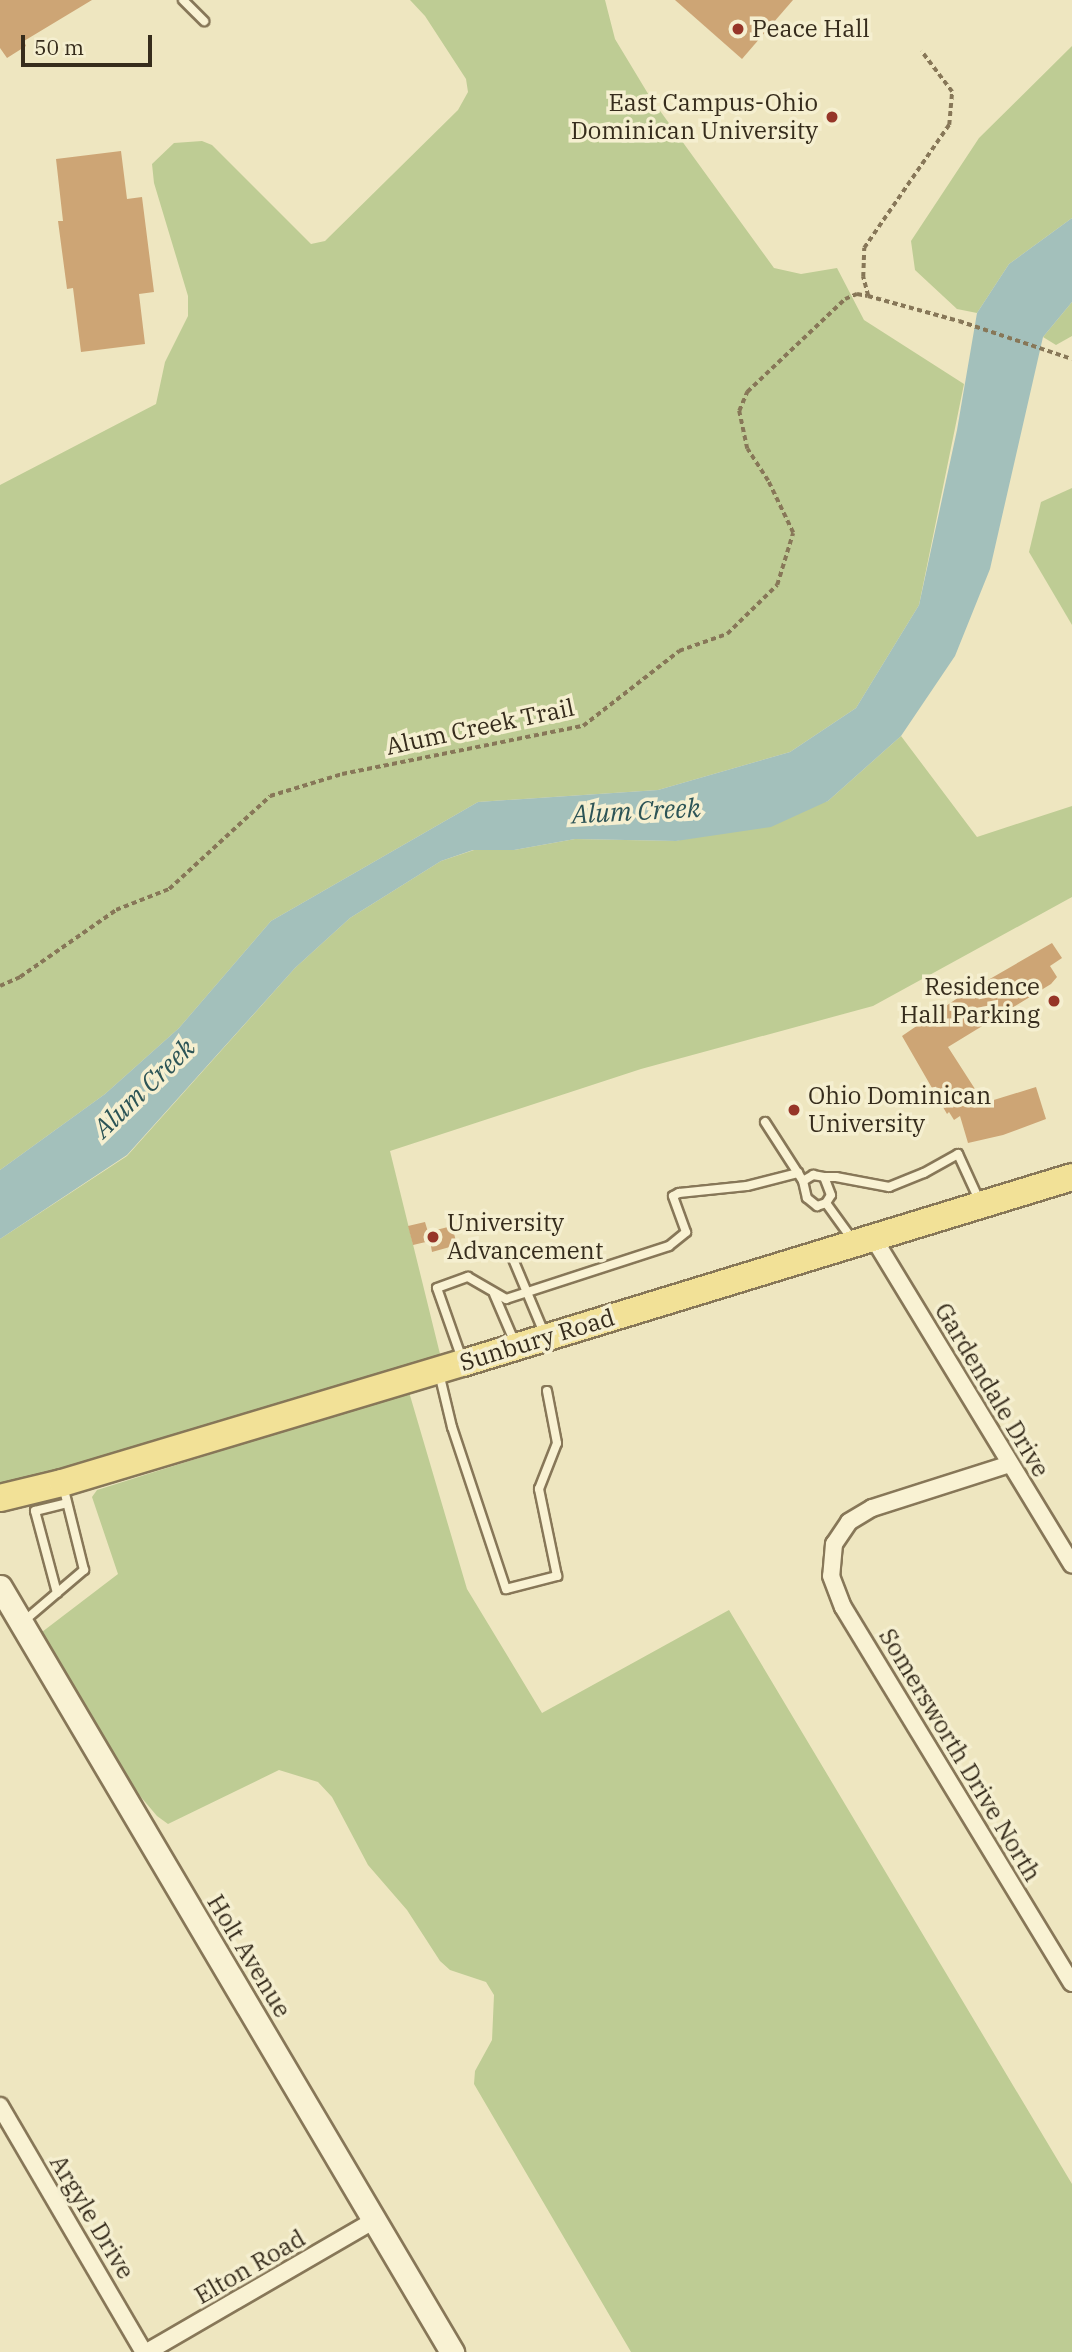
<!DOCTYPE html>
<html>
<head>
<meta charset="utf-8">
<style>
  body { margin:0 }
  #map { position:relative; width:1072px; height:2352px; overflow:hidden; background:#eee6c0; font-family:"IBM Plex Serif",serif }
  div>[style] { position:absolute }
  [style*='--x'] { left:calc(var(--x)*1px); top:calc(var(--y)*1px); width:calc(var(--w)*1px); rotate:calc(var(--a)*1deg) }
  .green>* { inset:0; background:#becc94 }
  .water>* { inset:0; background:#a3c0bb }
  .building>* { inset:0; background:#cda575 }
  .path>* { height:3.5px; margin-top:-1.75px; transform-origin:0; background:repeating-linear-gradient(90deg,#877758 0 5px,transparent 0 8.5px) }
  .roads { filter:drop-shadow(2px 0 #877758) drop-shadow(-2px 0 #877758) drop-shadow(0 2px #877758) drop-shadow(0 -2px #877758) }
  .lane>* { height:8px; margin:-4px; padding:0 4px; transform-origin:4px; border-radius:4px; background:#f9f2d3 }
  .street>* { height:16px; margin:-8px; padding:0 8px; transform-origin:8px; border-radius:8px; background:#f9f2d3 }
  .secondary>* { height:23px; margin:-11.5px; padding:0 11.5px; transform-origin:11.5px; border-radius:11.5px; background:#f9f2d3 }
  .primary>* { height:26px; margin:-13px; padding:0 13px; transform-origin:13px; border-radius:13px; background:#f2e197 }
  .dots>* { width:19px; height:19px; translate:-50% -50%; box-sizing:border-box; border:4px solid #f5efd0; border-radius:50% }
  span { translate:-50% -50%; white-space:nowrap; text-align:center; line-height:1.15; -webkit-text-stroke:7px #f5efd0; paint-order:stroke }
  .poi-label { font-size:24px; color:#362c1c }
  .left { translate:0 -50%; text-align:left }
  .right { translate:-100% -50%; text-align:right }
  .street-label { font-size:24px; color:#362c1c }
  .water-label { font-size:26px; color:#2c5456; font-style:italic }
  .scale { position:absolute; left:21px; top:35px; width:131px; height:32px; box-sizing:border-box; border:4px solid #362c1c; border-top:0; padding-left:9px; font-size:21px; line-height:24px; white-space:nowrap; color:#362c1c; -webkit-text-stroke:5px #f5efd0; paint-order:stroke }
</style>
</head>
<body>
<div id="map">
  <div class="green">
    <i style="clip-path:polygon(410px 0,605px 0,615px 39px,650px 97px,774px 268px,801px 274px,837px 268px,864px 320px,964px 384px,919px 605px,856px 708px,790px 752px,658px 790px,478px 802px,271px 921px,179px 1028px,105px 1094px,0 1170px,0 485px,156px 404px,165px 362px,188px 316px,188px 296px,154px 183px,152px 164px,174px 143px,202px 141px,212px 145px,311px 244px,325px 241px,458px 110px,468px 92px,466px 79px,425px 16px)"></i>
    <i style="clip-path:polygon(1072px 46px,1072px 218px,1009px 264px,977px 313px,957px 309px,915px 270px,911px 241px,979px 138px)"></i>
    <i style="clip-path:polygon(1072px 302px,1072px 336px,1056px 345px,1043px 337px)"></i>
    <i style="clip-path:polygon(1072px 488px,1072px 625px,1029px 552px,1041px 502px)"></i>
    <i style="clip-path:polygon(901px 736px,977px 837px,1072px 806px,1072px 897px,873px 1006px,641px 1069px,390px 1151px,441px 1358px,0 1486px,0 1239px,127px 1156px,295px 968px,350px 918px,441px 861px,474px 850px,514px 850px,575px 839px,676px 841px,828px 801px)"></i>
    <i style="clip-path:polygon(409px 1392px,467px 1589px,542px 1713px,729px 1610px,1072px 2184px,1072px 2352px,631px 2352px,474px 2084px,475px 2071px,492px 2040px,494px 1995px,486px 1982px,450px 1970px,440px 1961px,407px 1910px,368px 1865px,332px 1797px,318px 1782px,279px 1770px,168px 1824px,157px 1816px,129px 1783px,42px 1632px,118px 1574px,92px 1497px,97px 1490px)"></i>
  </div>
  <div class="water">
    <i style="clip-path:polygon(1072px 218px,1072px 302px,1043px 337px,990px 569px,955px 656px,901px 736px,828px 801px,771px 827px,676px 841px,575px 839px,514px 850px,473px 850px,441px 861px,350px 918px,295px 968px,127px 1155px,0 1239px,0 1170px,105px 1094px,179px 1028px,271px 921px,478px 802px,658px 790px,790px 752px,856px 708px,919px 605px,957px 430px,977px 313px,1009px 264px)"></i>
  </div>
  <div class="building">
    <i style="clip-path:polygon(0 0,92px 0,24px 41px,26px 46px,7px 58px,0 48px)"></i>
    <i style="clip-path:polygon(675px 0,793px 0,742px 59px)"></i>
    <i style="clip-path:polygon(121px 151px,127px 199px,142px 197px,154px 292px,139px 294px,145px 344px,81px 352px,73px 288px,67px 289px,58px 221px,63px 221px,56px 159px)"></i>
    <i style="clip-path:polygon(1052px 943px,1062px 958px,1050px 966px,1057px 977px,1051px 984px,948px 1047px,984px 1103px,1036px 1087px,1046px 1119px,1003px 1135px,968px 1143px,960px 1116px,954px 1120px,949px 1112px,947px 1114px,902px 1036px,962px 995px)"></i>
    <i style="clip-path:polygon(425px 1222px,428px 1232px,452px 1226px,457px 1245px,432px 1252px,430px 1241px,413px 1245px,408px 1226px)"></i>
  </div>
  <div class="path">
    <i style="--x:868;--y:296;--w:20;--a:-105"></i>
    <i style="--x:863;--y:277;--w:29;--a:-88"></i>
    <i style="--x:864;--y:248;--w:150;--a:-55.4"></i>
    <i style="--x:949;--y:125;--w:33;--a:-85"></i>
    <i style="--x:952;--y:92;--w:51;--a:-127.1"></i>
    <i style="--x:0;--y:986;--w:22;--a:-24"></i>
    <i style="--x:20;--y:977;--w:117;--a:-34.9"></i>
    <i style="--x:116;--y:910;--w:57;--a:-21.6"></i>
    <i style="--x:169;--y:889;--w:137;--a:-42.6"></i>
    <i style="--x:270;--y:796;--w:75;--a:-17"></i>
    <i style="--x:342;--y:774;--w:246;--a:-11.3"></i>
    <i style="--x:583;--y:726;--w:122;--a:-38"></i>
    <i style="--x:679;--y:651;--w:51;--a:-19.5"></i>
    <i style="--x:727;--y:634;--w:70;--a:-44.4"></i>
    <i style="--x:777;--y:585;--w:54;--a:-72.9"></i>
    <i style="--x:793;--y:533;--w:58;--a:-115.7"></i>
    <i style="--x:768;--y:481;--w:38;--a:-123"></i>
    <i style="--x:747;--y:449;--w:39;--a:-102"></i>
    <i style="--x:739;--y:411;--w:21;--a:-67"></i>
    <i style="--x:747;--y:392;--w:135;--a:-43.5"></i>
    <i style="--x:845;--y:299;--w:13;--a:-23"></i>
    <i style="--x:857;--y:294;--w:11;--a:10"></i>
    <i style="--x:868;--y:296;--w:94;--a:15.4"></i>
    <i style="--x:959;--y:321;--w:119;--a:18.6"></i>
  </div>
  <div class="roads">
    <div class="lane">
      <i style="--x:183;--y:0;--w:30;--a:45"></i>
      <i style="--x:765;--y:1122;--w:70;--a:57.2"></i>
      <i style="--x:803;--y:1181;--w:17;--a:77"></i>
      <i style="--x:807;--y:1198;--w:13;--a:39"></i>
      <i style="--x:817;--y:1206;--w:9;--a:-18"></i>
      <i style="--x:826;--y:1203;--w:44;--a:54.2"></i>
      <i style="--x:803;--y:1181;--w:12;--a:-31"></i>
      <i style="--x:813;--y:1175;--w:11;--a:10"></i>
      <i style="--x:826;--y:1203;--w:9;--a:-58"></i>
      <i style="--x:831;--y:1195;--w:19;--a:-111"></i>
      <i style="--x:824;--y:1177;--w:12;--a:0"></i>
      <i style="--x:836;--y:1177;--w:54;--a:10.7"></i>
      <i style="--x:889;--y:1187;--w:38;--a:-22"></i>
      <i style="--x:924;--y:1173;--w:39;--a:-29"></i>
      <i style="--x:958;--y:1154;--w:53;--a:65.4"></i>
      <i style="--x:513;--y:1259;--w:82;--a:67.2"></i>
      <i style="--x:494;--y:1294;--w:53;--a:66.8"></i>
      <i style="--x:462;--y:1359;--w:75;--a:-109.4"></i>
      <i style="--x:437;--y:1288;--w:33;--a:-20"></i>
      <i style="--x:468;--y:1277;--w:44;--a:30.1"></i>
      <i style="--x:506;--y:1299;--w:171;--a:-18"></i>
      <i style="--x:669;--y:1246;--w:22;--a:-39"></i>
      <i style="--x:686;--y:1232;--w:38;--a:-110"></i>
      <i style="--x:673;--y:1196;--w:7;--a:-27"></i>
      <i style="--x:679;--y:1193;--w:68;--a:-5.9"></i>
      <i style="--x:747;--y:1186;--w:53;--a:-14.3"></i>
      <i style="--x:439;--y:1373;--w:56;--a:76.5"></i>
      <i style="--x:452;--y:1427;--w:171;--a:71.6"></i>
      <i style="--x:506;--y:1589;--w:53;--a:-14.3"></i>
      <i style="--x:557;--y:1576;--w:89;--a:-101.7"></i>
      <i style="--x:539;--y:1489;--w:49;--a:-68.6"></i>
      <i style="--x:557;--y:1443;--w:53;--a:-100.9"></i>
      <i style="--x:57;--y:1593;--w:85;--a:-105"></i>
      <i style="--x:35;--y:1511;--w:33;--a:-14"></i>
      <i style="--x:24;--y:1621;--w:79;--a:-40.4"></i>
      <i style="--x:84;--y:1570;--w:87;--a:-104"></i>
    </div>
    <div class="street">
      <i style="--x:874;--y:1239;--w:381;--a:58.7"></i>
      <i style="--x:1010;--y:1464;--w:145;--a:162.3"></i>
      <i style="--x:872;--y:1508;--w:27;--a:149"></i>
      <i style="--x:849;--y:1522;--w:27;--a:124"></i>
      <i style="--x:834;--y:1544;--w:32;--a:95"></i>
      <i style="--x:831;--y:1576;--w:33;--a:69"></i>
      <i style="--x:843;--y:1607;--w:440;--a:58.7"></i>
      <i style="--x:0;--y:2106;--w:285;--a:59.7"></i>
      <i style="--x:147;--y:2352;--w:263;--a:-30.1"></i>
    </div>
    <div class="secondary">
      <i style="--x:0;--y:1587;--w:889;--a:59.42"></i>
    </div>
    <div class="primary">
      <i style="--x:0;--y:1498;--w:64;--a:-13.6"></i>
      <i style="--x:62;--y:1483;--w:419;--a:-16.7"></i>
      <i style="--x:463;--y:1363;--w:637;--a:-16.98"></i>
    </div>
  </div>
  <div class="dots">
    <i style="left:738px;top:29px;background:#963528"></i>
    <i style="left:832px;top:117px;background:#963528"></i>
    <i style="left:1054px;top:1001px;background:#963528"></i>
    <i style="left:794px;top:1110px;background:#963528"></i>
    <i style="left:433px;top:1237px;background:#963528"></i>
  </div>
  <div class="poi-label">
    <span class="left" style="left:752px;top:29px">Peace Hall</span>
    <span class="right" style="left:818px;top:117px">East Campus-Ohio<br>Dominican University</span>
    <span class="right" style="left:1040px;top:1001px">Residence<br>Hall Parking</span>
    <span class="left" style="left:808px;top:1110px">Ohio Dominican<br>University</span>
    <span class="left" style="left:447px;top:1237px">University<br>Advancement</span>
  </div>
  <div class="street-label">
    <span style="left:480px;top:727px;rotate:-12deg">Alum Creek Trail</span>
    <span style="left:537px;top:1340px;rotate:-17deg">Sunbury Road</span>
    <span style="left:992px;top:1390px;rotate:59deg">Gardendale Drive</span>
    <span style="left:960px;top:1755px;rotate:59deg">Somersworth Drive North</span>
    <span style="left:249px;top:1956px;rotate:59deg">Holt Avenue</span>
    <span style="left:92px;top:2217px;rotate:59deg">Argyle Drive</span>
    <span style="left:250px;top:2267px;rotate:-30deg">Elton Road</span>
  </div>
  <div class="water-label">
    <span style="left:636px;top:811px;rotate:-3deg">Alum Creek</span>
    <span style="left:144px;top:1088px;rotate:-44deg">Alum Creek</span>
  </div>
  <div class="scale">50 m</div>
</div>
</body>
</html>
